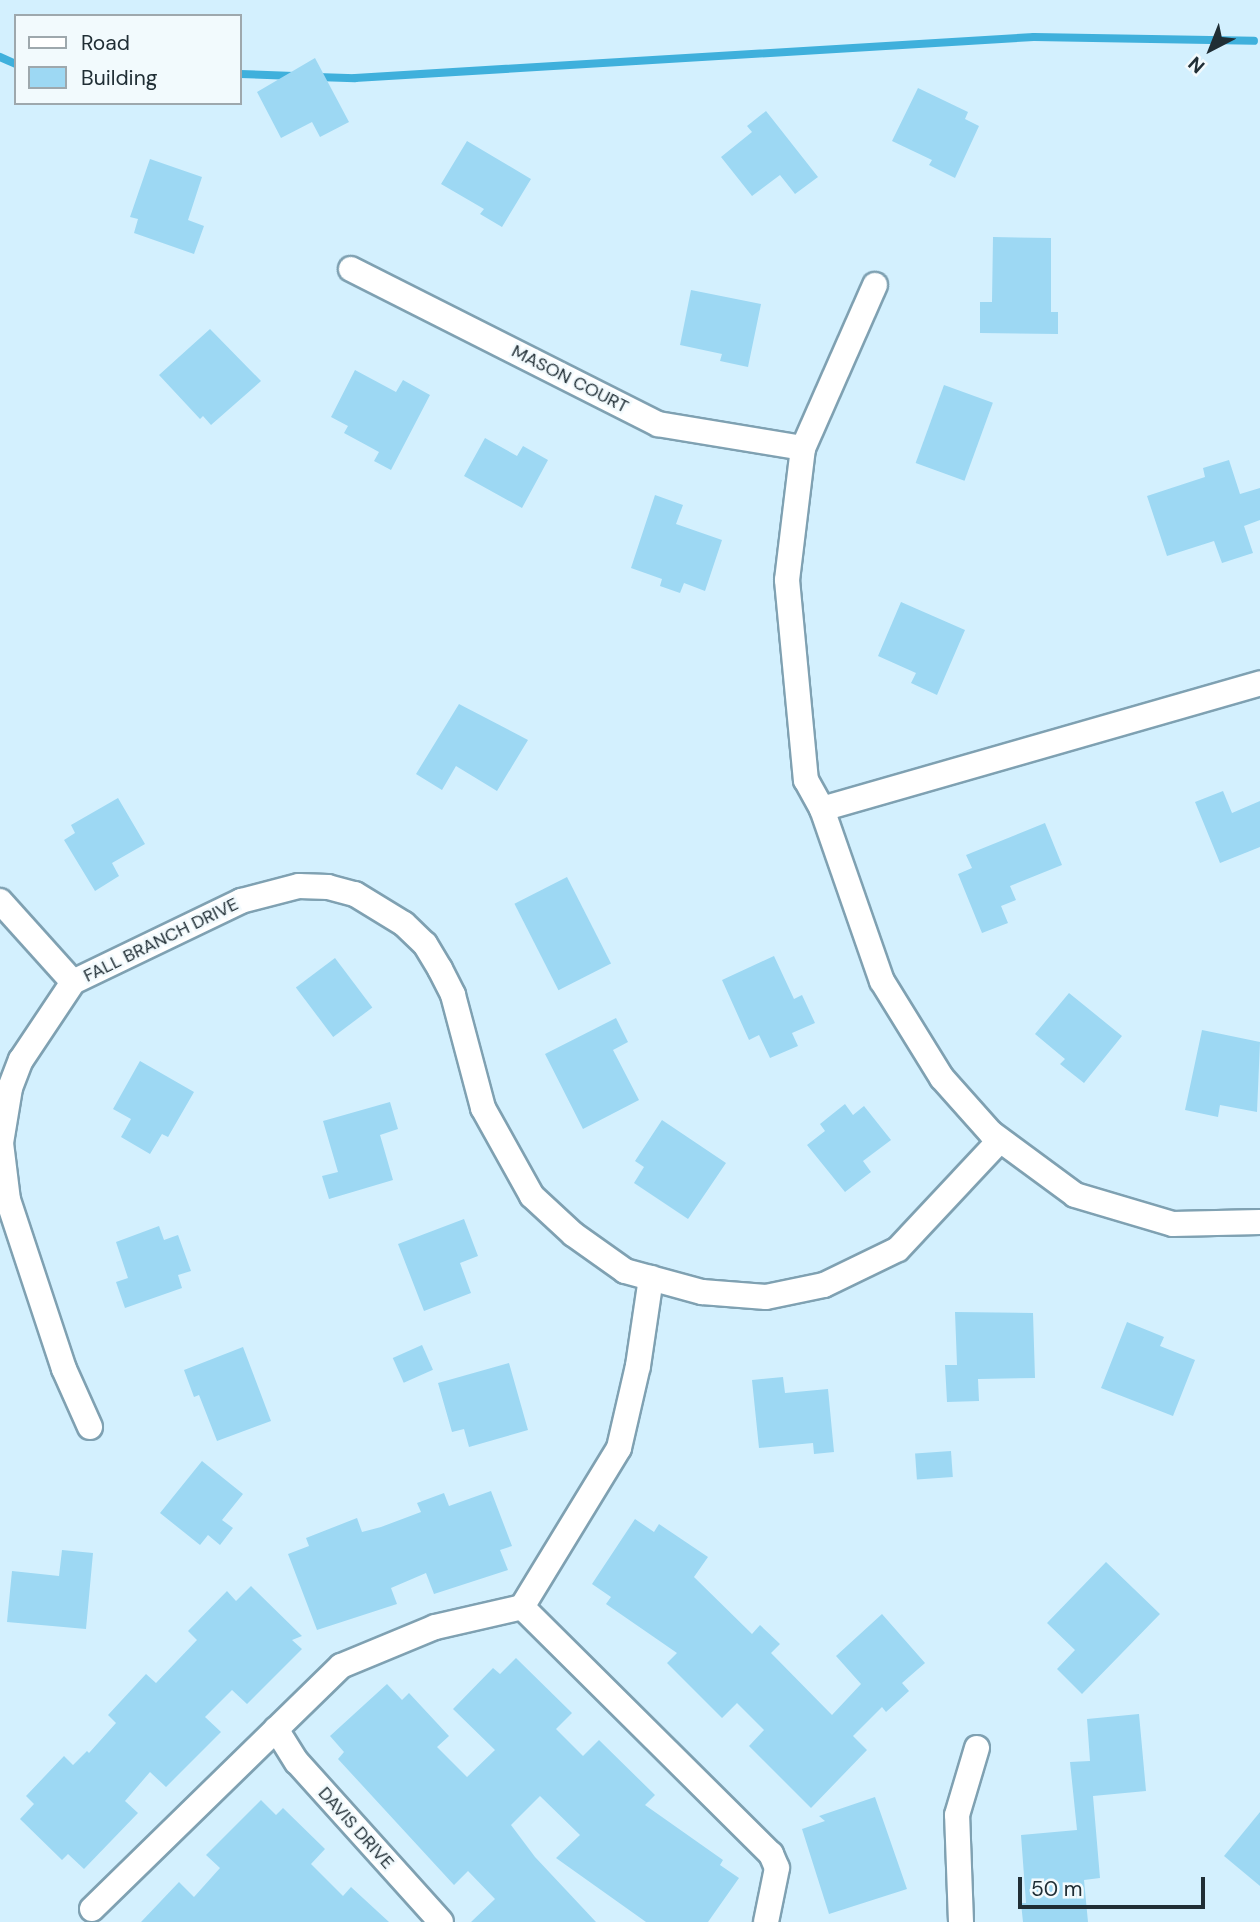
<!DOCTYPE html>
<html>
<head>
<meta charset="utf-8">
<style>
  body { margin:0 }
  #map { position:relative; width:1260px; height:1922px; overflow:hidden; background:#d3f0fe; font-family:"DM Sans",sans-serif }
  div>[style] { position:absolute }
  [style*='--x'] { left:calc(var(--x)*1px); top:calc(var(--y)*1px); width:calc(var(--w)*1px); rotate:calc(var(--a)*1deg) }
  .stream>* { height:8px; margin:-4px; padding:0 4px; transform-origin:4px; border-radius:4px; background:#3fb0dc }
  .building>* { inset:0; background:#9dd8f3; transform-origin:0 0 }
  .roads { filter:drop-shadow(2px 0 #7fa1b2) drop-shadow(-2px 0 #7fa1b2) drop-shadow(0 2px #7fa1b2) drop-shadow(0 -2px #7fa1b2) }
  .street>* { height:24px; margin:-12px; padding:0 12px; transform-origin:12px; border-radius:12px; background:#fff }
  span { translate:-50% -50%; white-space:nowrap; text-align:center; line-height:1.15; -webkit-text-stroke:5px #f2fafd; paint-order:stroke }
  .street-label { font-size:18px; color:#202e35 }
  .legend { position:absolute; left:14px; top:14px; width:228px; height:91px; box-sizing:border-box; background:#f2fafd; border:2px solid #9ea8ad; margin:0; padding:9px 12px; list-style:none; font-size:21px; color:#202e35 }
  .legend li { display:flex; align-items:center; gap:14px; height:35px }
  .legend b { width:35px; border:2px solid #9ea8ad }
  .north { position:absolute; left:1176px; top:14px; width:70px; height:70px; -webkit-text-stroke:5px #f2fafd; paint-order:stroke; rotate:222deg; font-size:19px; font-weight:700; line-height:28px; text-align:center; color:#202e35 }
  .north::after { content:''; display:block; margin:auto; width:24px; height:32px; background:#202e35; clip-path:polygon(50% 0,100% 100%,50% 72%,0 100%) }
  .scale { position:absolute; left:1018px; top:1877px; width:187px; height:32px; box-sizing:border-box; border:4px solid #202e35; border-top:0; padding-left:9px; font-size:21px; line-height:24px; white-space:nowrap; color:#202e35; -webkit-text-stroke:5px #f2fafd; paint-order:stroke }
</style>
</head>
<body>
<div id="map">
  <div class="stream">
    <i style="--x:0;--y:57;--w:17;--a:24"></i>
    <i style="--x:240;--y:74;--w:54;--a:2.1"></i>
    <i style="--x:317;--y:77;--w:38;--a:2"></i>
    <i style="--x:355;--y:78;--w:680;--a:-3.46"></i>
    <i style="--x:1034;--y:37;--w:220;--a:1"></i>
  </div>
  <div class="building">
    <i style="clip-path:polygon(315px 58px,349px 122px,320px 137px,312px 122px,281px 138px,257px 92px)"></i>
    <i style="clip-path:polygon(918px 88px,968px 112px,965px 119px,979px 126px,955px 178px,929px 165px,932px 160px,892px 141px)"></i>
    <i style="clip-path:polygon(766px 111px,818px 177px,795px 194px,780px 175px,752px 196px,721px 157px,752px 132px,747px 126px)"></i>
    <i style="clip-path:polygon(467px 141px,531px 179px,502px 227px,480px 214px,484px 209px,441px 184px)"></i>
    <i style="clip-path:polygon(150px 159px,202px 177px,188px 220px,204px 226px,194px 254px,134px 233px,138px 219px,130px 217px)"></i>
    <i style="clip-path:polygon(993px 237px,1051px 238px,1051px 312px,1058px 312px,1058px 334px,980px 333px,980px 302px,992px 302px)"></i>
    <i style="clip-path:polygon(691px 290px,761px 304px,748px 367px,720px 361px,722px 354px,680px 345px)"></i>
    <i style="clip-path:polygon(210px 329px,261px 381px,211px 425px,203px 416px,200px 419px,159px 375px)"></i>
    <i style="clip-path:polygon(355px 370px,396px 392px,403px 380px,430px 395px,391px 470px,374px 461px,379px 452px,344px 433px,348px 426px,331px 417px)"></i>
    <i style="left:944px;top:385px;width:52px;height:83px;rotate:20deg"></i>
    <i style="clip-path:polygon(485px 438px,517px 456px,523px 446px,548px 460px,522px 508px,464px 476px)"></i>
    <i style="clip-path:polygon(1229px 460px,1240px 494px,1260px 488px,1260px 520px,1244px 526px,1253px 553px,1222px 563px,1214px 541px,1167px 556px,1147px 496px,1205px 477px,1203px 468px)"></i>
    <i style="clip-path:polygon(655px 495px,683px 505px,676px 524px,722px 540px,705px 591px,684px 583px,680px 593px,660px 586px,662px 579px,631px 568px)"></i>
    <i style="clip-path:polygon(901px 602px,965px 630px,937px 695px,911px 683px,916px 673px,878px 656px)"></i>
    <i style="clip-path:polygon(459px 704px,528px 740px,497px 791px,456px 766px,442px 790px,416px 774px)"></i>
    <i style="clip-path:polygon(1223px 791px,1232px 813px,1260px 801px,1260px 847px,1220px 863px,1195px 802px)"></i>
    <i style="clip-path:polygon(118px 798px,145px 844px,112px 863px,119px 876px,95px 891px,64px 840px,75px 833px,71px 825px)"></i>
    <i style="clip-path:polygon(1045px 823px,1062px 865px,1010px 886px,1016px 900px,1001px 906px,1008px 923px,982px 933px,958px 874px,972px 868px,966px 855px)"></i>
    <i style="left:567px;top:877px;width:97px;height:59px;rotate:63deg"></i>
    <i style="clip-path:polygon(774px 956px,794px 999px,802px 995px,815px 1023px,792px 1033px,798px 1046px,770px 1058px,759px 1035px,749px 1040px,722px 980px)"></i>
    <i style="left:335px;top:958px;width:62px;height:49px;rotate:53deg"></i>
    <i style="clip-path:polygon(1069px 993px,1122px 1036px,1084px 1083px,1060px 1064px,1065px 1059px,1035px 1034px)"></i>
    <i style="clip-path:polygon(616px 1018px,628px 1042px,613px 1050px,639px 1100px,583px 1129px,545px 1054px)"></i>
    <i style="clip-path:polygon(1202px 1030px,1260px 1042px,1257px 1112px,1220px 1105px,1218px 1117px,1185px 1110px)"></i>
    <i style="clip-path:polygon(140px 1061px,194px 1092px,168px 1137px,162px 1134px,150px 1154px,121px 1137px,131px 1119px,113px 1109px)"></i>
    <i style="clip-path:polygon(390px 1102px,398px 1129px,380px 1135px,393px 1180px,329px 1199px,322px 1176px,338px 1172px,323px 1121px)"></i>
    <i style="clip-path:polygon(845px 1104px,853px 1115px,864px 1106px,891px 1140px,863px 1161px,871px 1172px,845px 1192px,807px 1145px,825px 1131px,820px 1124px)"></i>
    <i style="clip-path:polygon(662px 1120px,726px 1163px,688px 1219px,634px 1183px,644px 1167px,635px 1161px)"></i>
    <i style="clip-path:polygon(464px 1219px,478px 1256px,460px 1263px,471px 1293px,424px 1311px,398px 1244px)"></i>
    <i style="clip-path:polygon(159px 1226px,164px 1240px,178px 1235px,191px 1271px,178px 1275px,182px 1288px,125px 1308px,116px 1282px,128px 1278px,116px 1242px)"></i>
    <i style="clip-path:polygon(955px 1312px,1033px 1313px,1035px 1378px,978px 1379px,979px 1401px,947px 1402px,945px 1365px,957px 1365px)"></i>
    <i style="clip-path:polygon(1127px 1322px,1164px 1337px,1160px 1346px,1195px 1360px,1173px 1416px,1101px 1388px)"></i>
    <i style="left:422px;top:1345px;width:27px;height:32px;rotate:66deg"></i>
    <i style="clip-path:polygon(243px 1347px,271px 1421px,217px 1441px,199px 1395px,194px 1397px,184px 1370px)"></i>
    <i style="clip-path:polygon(509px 1363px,528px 1430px,469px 1447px,464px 1429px,452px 1432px,438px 1383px)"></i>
    <i style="clip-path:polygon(783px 1377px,785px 1393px,828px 1389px,834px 1452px,814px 1454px,813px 1443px,759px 1448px,752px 1380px)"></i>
    <i style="left:951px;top:1451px;width:26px;height:36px;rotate:86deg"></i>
    <i style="clip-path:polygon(202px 1461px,243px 1494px,222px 1520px,233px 1528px,220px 1545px,208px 1535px,200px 1545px,160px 1513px)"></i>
    <i style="clip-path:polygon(491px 1491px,512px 1546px,500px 1550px,508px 1570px,434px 1594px,426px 1573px,391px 1588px,397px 1604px,317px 1630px,288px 1554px,309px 1546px,306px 1538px,357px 1518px,362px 1532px,381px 1527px,421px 1512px,417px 1503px,444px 1493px,449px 1506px)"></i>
    <i style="clip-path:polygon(635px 1519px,654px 1532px,659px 1524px,708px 1557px,694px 1577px,752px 1634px,760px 1625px,780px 1644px,771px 1653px,832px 1715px,861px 1684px,836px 1656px,882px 1614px,925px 1663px,902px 1683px,909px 1691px,886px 1712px,882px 1707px,853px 1736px,867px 1750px,811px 1808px,749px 1746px,764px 1730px,737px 1703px,722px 1718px,667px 1663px,677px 1653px,606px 1604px,611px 1597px,592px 1584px)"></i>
    <i style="clip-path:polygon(62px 1550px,93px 1553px,86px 1629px,7px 1622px,12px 1571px,59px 1576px)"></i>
    <i style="clip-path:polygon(1106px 1562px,1160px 1614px,1082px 1694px,1057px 1669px,1075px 1650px,1047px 1623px)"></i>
    <i style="clip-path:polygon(251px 1586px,302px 1636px,292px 1640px,302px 1649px,247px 1704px,232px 1690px,205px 1717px,221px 1732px,166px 1787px,150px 1772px,125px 1801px,138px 1813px,84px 1869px,68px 1854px,62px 1860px,20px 1819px,34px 1804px,26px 1796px,64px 1756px,73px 1765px,87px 1751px,89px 1753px,116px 1723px,108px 1715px,146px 1674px,156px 1683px,197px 1640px,188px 1631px,227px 1591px,236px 1601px)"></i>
    <i style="clip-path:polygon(516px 1658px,572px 1713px,556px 1729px,583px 1756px,599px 1740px,655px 1795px,645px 1805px,723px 1860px,720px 1865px,739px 1878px,708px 1922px,646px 1922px,556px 1858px,580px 1835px,540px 1796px,511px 1825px,535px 1857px,596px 1922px,471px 1922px,495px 1899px,468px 1871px,454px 1885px,338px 1759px,344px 1752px,330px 1736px,387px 1684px,402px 1700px,409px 1693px,449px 1736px,437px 1747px,467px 1777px,495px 1750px,453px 1709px,493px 1668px,500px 1674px)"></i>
    <i style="clip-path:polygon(1139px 1714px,1146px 1791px,1093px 1796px,1100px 1878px,1084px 1880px,1088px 1922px,1023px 1922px,1021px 1903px,1026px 1903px,1021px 1835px,1077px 1830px,1070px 1762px,1090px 1761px,1087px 1719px)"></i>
    <i style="clip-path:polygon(875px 1797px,907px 1889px,829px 1914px,802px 1829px,825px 1821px,819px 1816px)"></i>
    <i style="clip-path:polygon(261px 1800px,276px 1815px,283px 1808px,325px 1849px,311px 1864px,343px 1896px,351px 1887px,389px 1922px,141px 1922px,179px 1882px,194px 1897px,220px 1868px,206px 1855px)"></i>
    <i style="clip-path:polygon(1260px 1812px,1260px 1886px,1224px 1856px)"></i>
  </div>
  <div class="roads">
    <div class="street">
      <i style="--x:351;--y:269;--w:344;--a:26.8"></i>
      <i style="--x:658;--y:424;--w:147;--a:9.4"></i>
      <i style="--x:875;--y:285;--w:178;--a:113.8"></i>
      <i style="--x:803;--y:448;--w:133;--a:96.9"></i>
      <i style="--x:787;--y:580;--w:201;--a:84.6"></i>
      <i style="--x:806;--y:780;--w:33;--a:61"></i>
      <i style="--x:822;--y:809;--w:182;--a:70.8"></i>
      <i style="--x:882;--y:981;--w:114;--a:58.3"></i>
      <i style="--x:942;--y:1078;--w:74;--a:48.3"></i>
      <i style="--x:991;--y:1133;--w:104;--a:36.4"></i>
      <i style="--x:1075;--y:1195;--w:102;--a:16.5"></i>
      <i style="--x:1173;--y:1224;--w:87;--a:-1.3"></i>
      <i style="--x:822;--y:809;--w:456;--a:-16"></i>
      <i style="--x:0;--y:901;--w:109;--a:48"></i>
      <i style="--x:90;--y:1427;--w:64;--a:-114.1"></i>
      <i style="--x:64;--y:1369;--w:178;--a:-108.3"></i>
      <i style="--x:8;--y:1200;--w:57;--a:-97"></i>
      <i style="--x:1;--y:1143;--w:56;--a:-80.7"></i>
      <i style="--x:10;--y:1088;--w:30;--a:-69"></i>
      <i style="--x:21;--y:1060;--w:94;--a:-56.3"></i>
      <i style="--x:73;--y:982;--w:187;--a:-25.7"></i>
      <i style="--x:241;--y:901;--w:60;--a:-14.5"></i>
      <i style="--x:299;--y:886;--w:29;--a:2"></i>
      <i style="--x:328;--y:887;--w:28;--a:15"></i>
      <i style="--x:355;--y:894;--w:57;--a:31.5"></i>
      <i style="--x:404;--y:924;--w:29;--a:44"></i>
      <i style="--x:425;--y:944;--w:29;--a:59"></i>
      <i style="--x:440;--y:969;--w:29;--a:63"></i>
      <i style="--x:453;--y:995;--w:117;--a:75.1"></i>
      <i style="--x:483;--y:1108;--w:101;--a:60.9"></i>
      <i style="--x:532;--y:1196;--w:56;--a:42.8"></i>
      <i style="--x:573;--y:1234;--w:64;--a:35.4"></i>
      <i style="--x:625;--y:1271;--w:80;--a:15.3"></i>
      <i style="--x:702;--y:1292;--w:64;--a:4.5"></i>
      <i style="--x:766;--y:1297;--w:59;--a:-11.7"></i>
      <i style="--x:824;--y:1285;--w:82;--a:-25.9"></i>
      <i style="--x:898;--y:1249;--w:149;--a:-46.9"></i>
      <i style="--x:522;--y:1607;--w:186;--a:-58.6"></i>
      <i style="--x:619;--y:1448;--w:84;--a:-77"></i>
      <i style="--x:638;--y:1366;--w:89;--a:-81.6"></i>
      <i style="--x:276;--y:1729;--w:39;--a:58"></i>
      <i style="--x:297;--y:1762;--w:215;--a:48"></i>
      <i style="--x:92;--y:1909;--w:348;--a:-44.3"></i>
      <i style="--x:341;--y:1666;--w:102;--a:-22.5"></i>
      <i style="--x:435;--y:1627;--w:89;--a:-12.9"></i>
      <i style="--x:522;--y:1607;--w:351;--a:44.8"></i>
      <i style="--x:771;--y:1854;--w:15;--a:67"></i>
      <i style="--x:777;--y:1868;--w:55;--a:101.5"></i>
      <i style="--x:961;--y:1922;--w:107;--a:-92.1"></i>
      <i style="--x:957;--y:1815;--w:70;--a:-73.4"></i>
    </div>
  </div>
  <div class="street-label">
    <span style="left:570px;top:379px;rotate:27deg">MASON COURT</span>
    <span style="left:161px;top:940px;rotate:-26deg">FALL BRANCH DRIVE</span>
    <span style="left:356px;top:1828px;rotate:48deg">DAVIS DRIVE</span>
  </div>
  <ul class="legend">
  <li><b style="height:9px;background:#fff"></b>Road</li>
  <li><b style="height:19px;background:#9dd8f3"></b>Building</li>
  </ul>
  <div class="north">N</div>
  <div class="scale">50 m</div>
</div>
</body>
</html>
